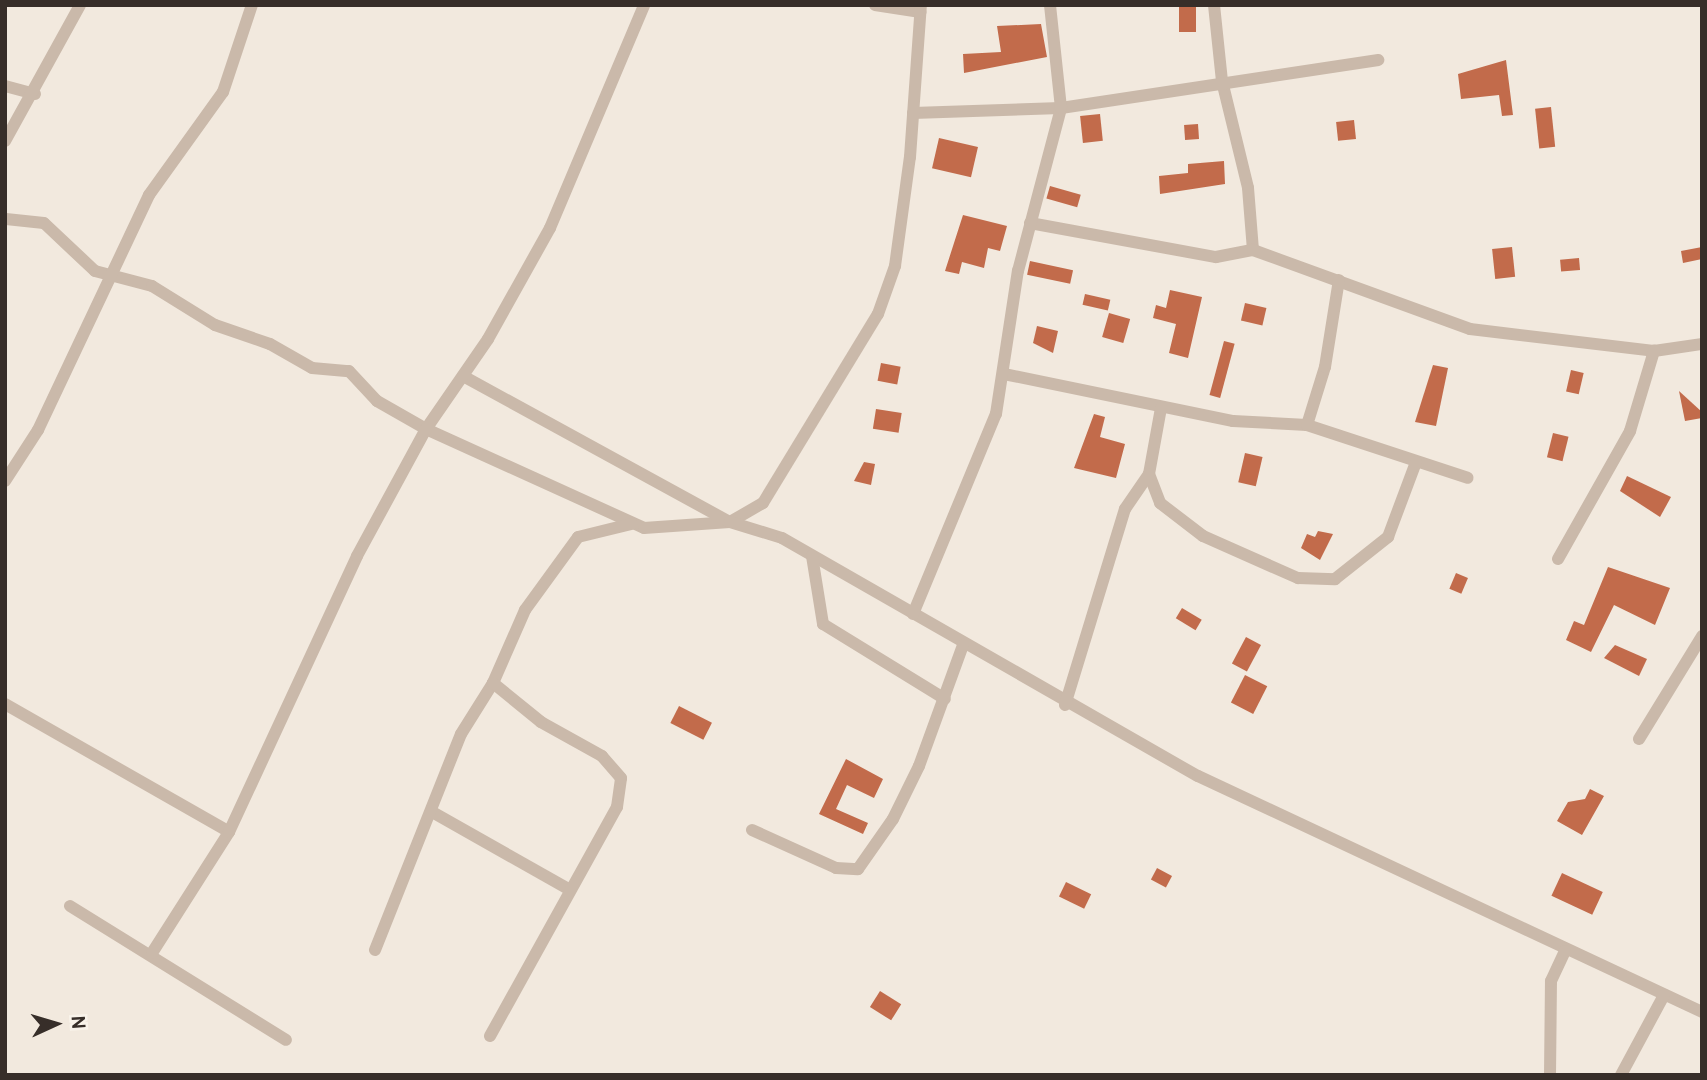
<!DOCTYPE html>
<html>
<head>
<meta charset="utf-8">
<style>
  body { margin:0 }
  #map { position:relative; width:1707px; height:1080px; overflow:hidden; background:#f2e9de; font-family:Overpass,sans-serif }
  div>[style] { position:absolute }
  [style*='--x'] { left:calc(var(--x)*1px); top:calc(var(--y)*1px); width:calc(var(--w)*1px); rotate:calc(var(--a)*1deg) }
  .building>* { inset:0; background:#c26b4b; transform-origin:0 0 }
  .street>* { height:12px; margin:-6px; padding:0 6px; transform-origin:6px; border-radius:6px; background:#cab9aa }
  span { translate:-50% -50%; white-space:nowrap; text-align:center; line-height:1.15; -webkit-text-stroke:7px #f9f3ea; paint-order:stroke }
  .frame { position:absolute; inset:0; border:7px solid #372e29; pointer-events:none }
  .north { position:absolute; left:21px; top:989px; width:70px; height:70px; -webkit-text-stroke:5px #f9f3ea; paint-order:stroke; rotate:86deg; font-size:19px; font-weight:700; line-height:28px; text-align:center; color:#372e29 }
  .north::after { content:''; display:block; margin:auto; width:24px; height:32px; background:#372e29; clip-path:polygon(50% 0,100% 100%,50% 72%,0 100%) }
</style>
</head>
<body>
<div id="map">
  <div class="building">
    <i style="left:1179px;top:5px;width:17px;height:27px"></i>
    <i style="clip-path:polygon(1041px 24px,1047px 57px,964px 73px,963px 54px,1001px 52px,997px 26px)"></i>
    <i style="clip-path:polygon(1506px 60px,1513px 115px,1502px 116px,1499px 95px,1461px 99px,1458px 74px)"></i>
    <i style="left:1551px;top:107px;width:40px;height:16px;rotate:84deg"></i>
    <i style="left:1100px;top:114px;width:27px;height:20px;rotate:84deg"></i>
    <i style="left:1354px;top:120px;width:19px;height:18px;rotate:84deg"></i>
    <i style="left:1198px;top:124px;width:15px;height:14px;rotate:86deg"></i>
    <i style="left:939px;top:138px;width:40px;height:31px;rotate:13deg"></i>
    <i style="clip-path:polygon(1224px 161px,1225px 184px,1160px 194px,1159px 176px,1188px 173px,1188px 164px)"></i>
    <i style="left:1050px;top:186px;width:32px;height:13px;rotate:16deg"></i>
    <i style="clip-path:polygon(963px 215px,1007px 226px,1000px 251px,988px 248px,984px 268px,962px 262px,959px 274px,945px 271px)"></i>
    <i style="left:1512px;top:247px;width:30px;height:20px;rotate:84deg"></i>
    <i style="clip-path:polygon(1702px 247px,1702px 259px,1683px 263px,1681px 251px)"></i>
    <i style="left:1579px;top:258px;width:12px;height:19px;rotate:85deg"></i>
    <i style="left:1030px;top:261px;width:44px;height:14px;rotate:12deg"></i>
    <i style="clip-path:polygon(1170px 290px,1202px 297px,1188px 358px,1169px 353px,1176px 324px,1153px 318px,1156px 305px,1166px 308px)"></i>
    <i style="left:1085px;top:294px;width:26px;height:11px;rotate:13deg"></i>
    <i style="left:1245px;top:303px;width:22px;height:18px;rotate:13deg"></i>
    <i style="left:1109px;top:313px;width:22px;height:25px;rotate:16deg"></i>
    <i style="clip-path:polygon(1037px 326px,1058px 331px,1053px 353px,1033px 343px)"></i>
    <i style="left:1224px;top:341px;width:11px;height:56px;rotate:15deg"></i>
    <i style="left:881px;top:363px;width:20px;height:18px;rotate:11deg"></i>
    <i style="clip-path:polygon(1433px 365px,1448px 368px,1436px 426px,1415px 422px)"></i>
    <i style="left:1571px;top:370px;width:13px;height:22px;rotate:13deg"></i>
    <i style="clip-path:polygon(1679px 391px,1702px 412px,1702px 418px,1685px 421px)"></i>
    <i style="left:876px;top:409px;width:26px;height:20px;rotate:9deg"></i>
    <i style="clip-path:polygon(1094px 414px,1105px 417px,1100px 437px,1125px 444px,1116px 478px,1074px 468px)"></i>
    <i style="left:1553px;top:433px;width:16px;height:25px;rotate:14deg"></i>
    <i style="left:1245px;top:453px;width:18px;height:30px;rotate:13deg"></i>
    <i style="clip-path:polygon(864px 462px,875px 464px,871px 485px,854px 481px)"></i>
    <i style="clip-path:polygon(1627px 476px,1671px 497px,1660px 517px,1620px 491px)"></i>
    <i style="clip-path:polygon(1318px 531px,1333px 534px,1320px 560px,1301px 548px,1307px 534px,1315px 537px)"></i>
    <i style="clip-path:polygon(1608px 567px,1670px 588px,1655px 625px,1614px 605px,1591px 652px,1566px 640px,1574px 621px,1584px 625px)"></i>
    <i style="left:1456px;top:573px;width:13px;height:17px;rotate:23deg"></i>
    <i style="left:1182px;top:608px;width:23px;height:12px;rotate:31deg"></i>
    <i style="left:1246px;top:637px;width:17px;height:30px;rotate:28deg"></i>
    <i style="clip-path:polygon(1615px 645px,1647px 659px,1639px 676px,1604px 658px)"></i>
    <i style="left:1245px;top:675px;width:25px;height:31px;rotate:27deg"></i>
    <i style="left:679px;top:706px;width:37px;height:19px;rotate:27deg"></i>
    <i style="clip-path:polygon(846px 759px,883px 779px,874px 798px,847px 785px,836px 809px,868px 823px,863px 834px,819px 814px)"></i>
    <i style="clip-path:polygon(1590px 789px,1604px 796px,1582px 835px,1557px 821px,1568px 802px,1585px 799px)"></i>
    <i style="left:1157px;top:868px;width:17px;height:13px;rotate:28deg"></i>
    <i style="left:1562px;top:873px;width:45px;height:25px;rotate:25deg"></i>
    <i style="left:1066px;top:882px;width:28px;height:16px;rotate:26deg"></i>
    <i style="left:880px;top:991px;width:25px;height:19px;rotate:32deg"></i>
  </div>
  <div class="street">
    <i style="--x:875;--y:5;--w:46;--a:8.8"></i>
    <i style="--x:1214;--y:5;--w:76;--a:84"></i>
    <i style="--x:1222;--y:81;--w:110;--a:76.3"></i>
    <i style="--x:1248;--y:188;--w:62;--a:85.4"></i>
    <i style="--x:5;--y:86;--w:31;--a:15"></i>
    <i style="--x:913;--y:113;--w:148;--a:-1.9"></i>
    <i style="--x:1061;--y:108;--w:321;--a:-8.6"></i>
    <i style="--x:5;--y:141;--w:155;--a:-61.1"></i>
    <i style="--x:6;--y:219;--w:38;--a:6"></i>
    <i style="--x:44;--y:223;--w:70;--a:43.3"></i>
    <i style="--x:95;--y:271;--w:59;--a:14.7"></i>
    <i style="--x:152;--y:286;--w:74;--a:31.8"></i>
    <i style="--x:215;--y:325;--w:58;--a:19.1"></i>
    <i style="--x:270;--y:344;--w:48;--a:29.7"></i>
    <i style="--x:312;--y:368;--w:37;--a:5"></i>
    <i style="--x:349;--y:371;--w:41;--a:47"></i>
    <i style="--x:377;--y:401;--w:56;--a:29.7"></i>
    <i style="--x:426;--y:429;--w:239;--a:24.4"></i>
    <i style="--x:644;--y:528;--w:86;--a:-4"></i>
    <i style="--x:730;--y:522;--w:38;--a:-30"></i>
    <i style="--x:763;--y:503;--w:221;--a:-58.7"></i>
    <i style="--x:878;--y:314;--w:51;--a:-70.5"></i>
    <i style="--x:895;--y:266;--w:110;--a:-82.2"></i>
    <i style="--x:910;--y:157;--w:152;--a:-85.9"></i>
    <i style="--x:1030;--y:223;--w:189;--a:10.4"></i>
    <i style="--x:1216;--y:257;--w:38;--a:-11"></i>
    <i style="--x:1253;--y:250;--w:231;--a:20"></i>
    <i style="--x:1470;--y:329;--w:185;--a:6.8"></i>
    <i style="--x:1654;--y:351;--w:49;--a:-8.3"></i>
    <i style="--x:1004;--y:374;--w:234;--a:11.6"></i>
    <i style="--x:1233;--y:421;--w:74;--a:3.1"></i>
    <i style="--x:1307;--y:425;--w:169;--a:18.2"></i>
    <i style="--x:463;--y:376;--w:304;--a:28.7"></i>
    <i style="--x:730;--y:522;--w:54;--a:17.1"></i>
    <i style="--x:782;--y:538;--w:479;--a:29.8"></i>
    <i style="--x:1198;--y:776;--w:557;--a:25.09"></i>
    <i style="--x:1161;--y:408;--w:67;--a:100.3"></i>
    <i style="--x:1149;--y:474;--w:31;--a:69"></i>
    <i style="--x:1160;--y:503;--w:54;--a:37.5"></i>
    <i style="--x:1203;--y:536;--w:104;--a:23.9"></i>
    <i style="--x:1298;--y:578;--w:37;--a:2"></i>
    <i style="--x:1335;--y:579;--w:68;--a:-38.4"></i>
    <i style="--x:1388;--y:537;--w:80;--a:-69.5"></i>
    <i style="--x:1307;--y:425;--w:61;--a:-72.8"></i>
    <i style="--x:1325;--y:367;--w:88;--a:-80.9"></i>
    <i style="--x:5;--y:481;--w:61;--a:-57.1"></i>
    <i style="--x:38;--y:430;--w:260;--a:-64.7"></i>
    <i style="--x:149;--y:195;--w:127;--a:-54.3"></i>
    <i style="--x:223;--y:92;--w:92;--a:-71.6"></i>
    <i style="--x:812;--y:556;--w:69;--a:80.8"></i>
    <i style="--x:823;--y:624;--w:143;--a:31.6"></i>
    <i style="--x:1558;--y:559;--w:147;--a:-60.6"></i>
    <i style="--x:1630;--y:431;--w:84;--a:-73.3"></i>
    <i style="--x:913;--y:614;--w:217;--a:-67.5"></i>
    <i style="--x:996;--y:414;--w:145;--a:-81.3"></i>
    <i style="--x:1018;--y:271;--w:169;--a:-75.2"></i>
    <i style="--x:1061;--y:108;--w:104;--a:-96.1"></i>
    <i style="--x:5;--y:704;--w:258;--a:29.7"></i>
    <i style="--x:1065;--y:705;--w:205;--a:-73"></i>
    <i style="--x:1125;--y:509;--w:42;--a:-55.6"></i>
    <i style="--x:1639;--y:739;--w:121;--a:-58.5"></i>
    <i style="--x:434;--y:813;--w:156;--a:29.5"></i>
    <i style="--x:752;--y:830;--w:92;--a:24.3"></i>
    <i style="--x:836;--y:868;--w:22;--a:3"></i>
    <i style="--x:858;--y:869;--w:61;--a:-55"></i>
    <i style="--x:893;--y:819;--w:59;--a:-63.9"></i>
    <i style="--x:919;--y:766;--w:129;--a:-70"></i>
    <i style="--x:70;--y:906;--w:254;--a:31.8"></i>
    <i style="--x:375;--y:950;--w:232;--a:-68.3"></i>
    <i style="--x:461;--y:734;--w:60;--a:-57.9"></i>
    <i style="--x:493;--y:683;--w:80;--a:-66.3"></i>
    <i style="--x:525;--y:610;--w:90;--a:-54"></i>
    <i style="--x:578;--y:537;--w:55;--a:-13.8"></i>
    <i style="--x:152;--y:953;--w:143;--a:-57.5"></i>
    <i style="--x:229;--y:832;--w:304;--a:-65.1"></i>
    <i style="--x:357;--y:556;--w:145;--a:-61.5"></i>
    <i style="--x:426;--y:429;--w:109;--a:-55.4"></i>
    <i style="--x:488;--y:339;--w:127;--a:-60.8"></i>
    <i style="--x:550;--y:228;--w:242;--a:-67.1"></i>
    <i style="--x:490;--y:1036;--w:262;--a:-61"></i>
    <i style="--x:617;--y:807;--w:29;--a:-82"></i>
    <i style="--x:621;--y:778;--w:29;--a:-131"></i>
    <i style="--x:602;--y:756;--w:70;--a:-150.9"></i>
    <i style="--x:541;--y:722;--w:62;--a:-140.9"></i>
    <i style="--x:1550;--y:1075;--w:94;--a:-89.4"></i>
    <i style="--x:1551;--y:981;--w:33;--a:-65"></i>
    <i style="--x:1621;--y:1075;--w:91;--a:-61.7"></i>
  </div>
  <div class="frame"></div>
  <div class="north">N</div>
</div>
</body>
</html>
